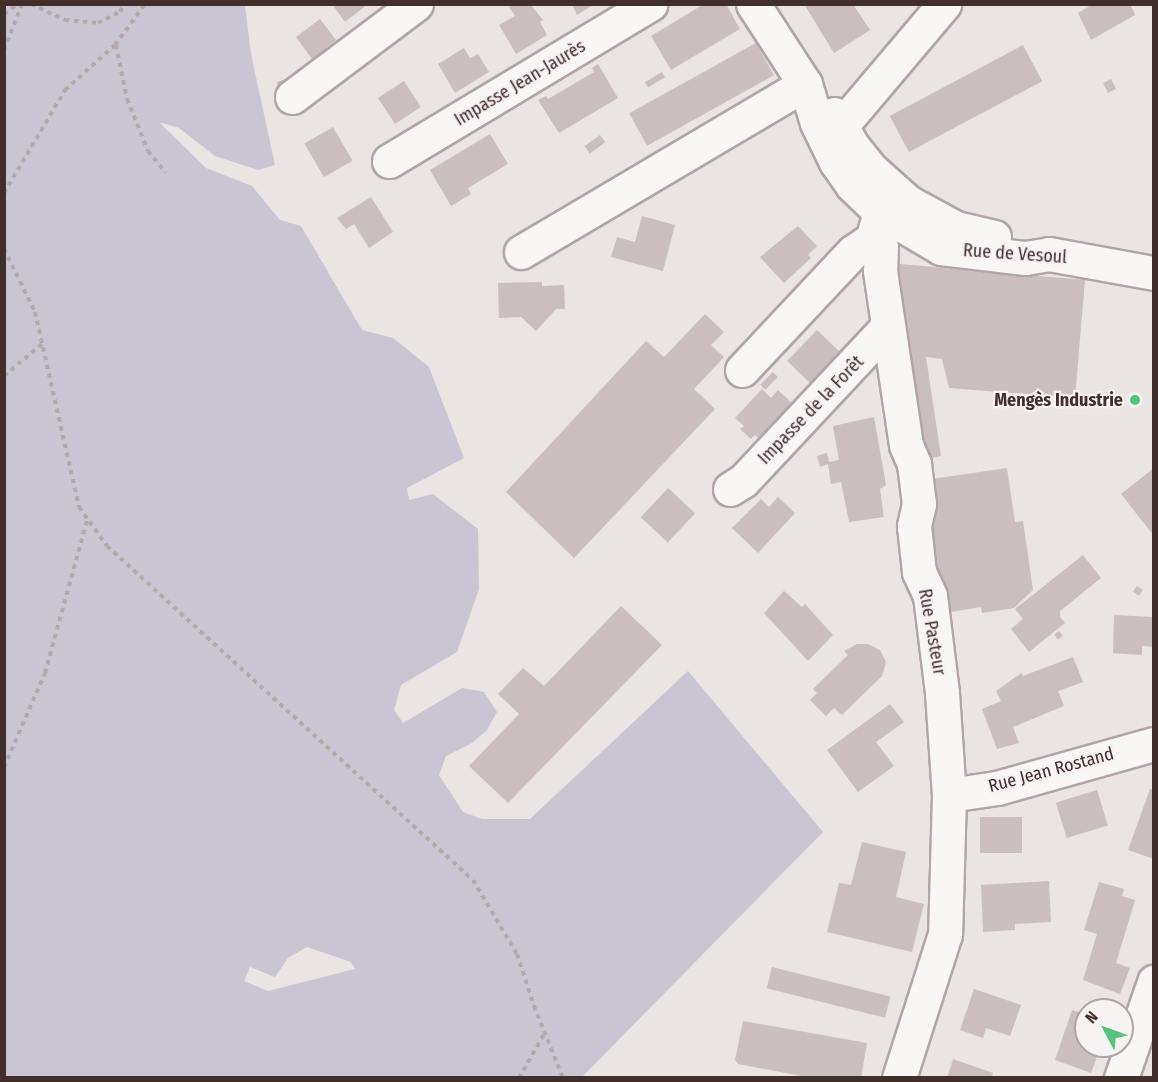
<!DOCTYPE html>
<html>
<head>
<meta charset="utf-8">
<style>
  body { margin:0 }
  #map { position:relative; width:1158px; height:1082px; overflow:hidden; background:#eae4e3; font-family:"Fira Sans Condensed",sans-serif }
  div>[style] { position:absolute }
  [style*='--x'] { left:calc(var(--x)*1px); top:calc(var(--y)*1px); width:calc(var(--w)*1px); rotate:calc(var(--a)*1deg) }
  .green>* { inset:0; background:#c9c5d3 }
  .building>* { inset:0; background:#cabfbe; transform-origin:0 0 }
  .path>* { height:4px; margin-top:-2px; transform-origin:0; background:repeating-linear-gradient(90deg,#b3aaa9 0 4.5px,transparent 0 9px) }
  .roads { filter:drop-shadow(2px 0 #b1a6a5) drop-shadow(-2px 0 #b1a6a5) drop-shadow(0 2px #b1a6a5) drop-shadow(0 -2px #b1a6a5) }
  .minor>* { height:33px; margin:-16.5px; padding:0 16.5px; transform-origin:16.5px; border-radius:16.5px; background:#f9f6f6 }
  .dots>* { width:16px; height:16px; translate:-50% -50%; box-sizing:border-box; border:3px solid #f8f3f3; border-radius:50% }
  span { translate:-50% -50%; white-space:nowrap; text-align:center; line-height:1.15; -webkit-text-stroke:4.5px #f8f3f3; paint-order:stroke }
  .street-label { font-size:18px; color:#412f2c }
  .poi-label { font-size:18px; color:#412f2c; font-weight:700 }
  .right { translate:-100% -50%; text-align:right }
  .frame { position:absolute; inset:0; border:6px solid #412f2c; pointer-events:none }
  .north { position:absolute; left:1074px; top:998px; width:60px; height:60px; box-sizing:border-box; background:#f8f3f3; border:2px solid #afa5a3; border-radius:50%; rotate:311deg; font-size:16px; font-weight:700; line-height:24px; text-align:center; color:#412f2c }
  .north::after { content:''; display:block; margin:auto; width:21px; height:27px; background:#54c47b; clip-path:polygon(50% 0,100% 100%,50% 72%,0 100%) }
</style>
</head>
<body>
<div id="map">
  <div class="green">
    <i style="clip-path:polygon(evenodd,5px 4px,245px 5px,251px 54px,275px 165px,258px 170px,215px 156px,179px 128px,159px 122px,206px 168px,252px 186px,280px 220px,301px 226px,362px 330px,393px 338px,429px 367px,464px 458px,407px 488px,409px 500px,433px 494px,478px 529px,479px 589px,457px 652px,401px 685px,394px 710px,403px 723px,462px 688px,484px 692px,497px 712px,487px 730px,472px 743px,446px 756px,439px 775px,463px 812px,482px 819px,530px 819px,688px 671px,823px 832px,582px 1077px,5px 1077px,5px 4px,307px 947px,351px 962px,355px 969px,268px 991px,244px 981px,250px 967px,275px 977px,288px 958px,307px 947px)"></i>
  </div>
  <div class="building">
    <i style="clip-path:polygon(332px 4px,368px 4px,345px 22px)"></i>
    <i style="clip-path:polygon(513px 4px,530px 4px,543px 20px,540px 22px,547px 35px,516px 54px,499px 25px,515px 16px,509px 7px)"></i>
    <i style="clip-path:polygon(572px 4px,595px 4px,577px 15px)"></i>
    <i style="clip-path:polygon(704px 4px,726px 4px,740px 29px,671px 70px,651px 36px)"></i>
    <i style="clip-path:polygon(804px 4px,853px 4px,870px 30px,834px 53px)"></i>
    <i style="clip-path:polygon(1093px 4px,1130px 4px,1135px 15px,1091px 40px,1078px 13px)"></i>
    <i style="clip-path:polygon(320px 19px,336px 40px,326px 48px,328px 51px,312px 59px,296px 37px)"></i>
    <i style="left:756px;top:43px;width:37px;height:145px;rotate:61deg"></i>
    <i style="left:1023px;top:45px;width:41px;height:151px;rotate:62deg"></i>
    <i style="clip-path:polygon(464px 48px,470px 58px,478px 54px,489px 72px,455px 93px,438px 64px)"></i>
    <i style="clip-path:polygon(598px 64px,618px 98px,559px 133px,538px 100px,546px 96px,548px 99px,594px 72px,592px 68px)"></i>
    <i style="left:662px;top:72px;width:6px;height:20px;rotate:59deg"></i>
    <i style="clip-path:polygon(286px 79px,288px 87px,279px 89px,277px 82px)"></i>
    <i style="left:1111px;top:79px;width:11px;height:9px;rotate:63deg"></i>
    <i style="left:404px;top:81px;width:31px;height:31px;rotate:57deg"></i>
    <i style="left:333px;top:127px;width:39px;height:33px;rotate:60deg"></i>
    <i style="clip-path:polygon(490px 134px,508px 164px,468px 188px,471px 194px,451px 206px,430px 170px)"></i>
    <i style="left:600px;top:135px;width:9px;height:19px;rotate:54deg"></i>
    <i style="clip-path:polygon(371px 197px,393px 232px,369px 248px,354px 224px,346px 229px,337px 218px)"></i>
    <i style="clip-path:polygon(642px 216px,675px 225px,663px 271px,611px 257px,617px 237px,635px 242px)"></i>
    <i style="clip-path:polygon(798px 226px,817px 246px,808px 255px,811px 258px,784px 283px,760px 257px)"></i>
    <i style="clip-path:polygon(900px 264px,1085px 280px,1075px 398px,949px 388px,942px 359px,926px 357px,941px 456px,922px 460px,896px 305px)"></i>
    <i style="clip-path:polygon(542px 282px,542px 286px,564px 285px,565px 309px,556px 309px,536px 331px,521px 317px,499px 318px,498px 283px)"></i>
    <i style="clip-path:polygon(705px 314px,724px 332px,711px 345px,724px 357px,694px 389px,715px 409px,574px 558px,506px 492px,646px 341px,664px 357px)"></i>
    <i style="left:817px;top:330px;width:32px;height:43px;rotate:44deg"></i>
    <i style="left:773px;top:372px;width:7px;height:18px;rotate:45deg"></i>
    <i style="clip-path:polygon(762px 389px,771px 398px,778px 390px,793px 404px,764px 444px,755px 435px,751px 439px,740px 429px,744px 426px,735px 418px)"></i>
    <i style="clip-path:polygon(874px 417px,886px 485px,880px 489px,884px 517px,849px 522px,841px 482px,831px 484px,828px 464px,820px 467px,817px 456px,827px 453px,829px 462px,839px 460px,833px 426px)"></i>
    <i style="clip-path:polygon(1007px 468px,1015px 522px,1023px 521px,1033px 590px,1014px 608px,982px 613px,981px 607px,945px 613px,925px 480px)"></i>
    <i style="clip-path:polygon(1154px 468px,1154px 536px,1121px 494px)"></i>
    <i style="left:668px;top:488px;width:37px;height:40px;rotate:43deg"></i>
    <i style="clip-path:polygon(778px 497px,795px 513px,758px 553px,732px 528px,761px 499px,769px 507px)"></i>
    <i style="clip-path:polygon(1083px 555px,1101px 578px,1060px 611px,1060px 617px,1065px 623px,1029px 652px,1011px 629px,1023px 619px,1015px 609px)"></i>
    <i style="left:1137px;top:586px;width:7px;height:7px;rotate:34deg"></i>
    <i style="clip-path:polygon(784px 591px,802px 607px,805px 604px,833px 635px,808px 661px,764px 613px)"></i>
    <i style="clip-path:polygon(621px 606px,662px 645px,508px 803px,469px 766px,519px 714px,498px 694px,523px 668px,544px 686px)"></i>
    <i style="clip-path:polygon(1114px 615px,1154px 617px,1154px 647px,1142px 646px,1142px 655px,1113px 653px)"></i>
    <i style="left:1059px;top:631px;width:6px;height:6px;rotate:51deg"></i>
    <i style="clip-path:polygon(857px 644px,868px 644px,880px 650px,886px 662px,882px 676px,842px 715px,834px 708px,826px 716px,810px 700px,817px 693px,813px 689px,848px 655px,844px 651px)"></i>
    <i style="clip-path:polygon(1073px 657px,1083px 682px,1058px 691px,1064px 706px,1013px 727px,1019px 743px,997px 749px,982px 709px,1001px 701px,996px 691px,1021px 673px,1023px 676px)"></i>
    <i style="clip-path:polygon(890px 704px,904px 722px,876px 742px,894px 766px,858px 792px,827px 750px)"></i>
    <i style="clip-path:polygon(1150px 789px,1154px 790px,1154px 859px,1128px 850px)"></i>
    <i style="left:1097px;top:790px;width:37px;height:43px;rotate:73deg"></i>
    <i style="left:1022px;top:817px;width:36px;height:42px;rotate:90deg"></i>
    <i style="clip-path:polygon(862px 842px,906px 852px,896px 897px,924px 904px,912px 952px,827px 932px,839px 883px,851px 885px)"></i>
    <i style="clip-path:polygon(1049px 881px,1051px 922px,1015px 924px,1015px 930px,983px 932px,981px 885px)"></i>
    <i style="clip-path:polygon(1099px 882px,1124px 889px,1122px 896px,1135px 900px,1116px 963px,1130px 968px,1120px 994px,1083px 980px,1097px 934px,1084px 930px)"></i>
    <i style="left:772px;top:967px;width:122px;height:22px;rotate:14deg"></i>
    <i style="clip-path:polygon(974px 989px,1021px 1005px,1010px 1036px,986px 1028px,983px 1038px,960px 1030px)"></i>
    <i style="clip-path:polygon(1072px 1010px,1086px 1015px,1086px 1031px,1081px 1046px,1099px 1052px,1091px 1073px,1055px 1060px)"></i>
    <i style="clip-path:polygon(743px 1021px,867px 1043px,861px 1078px,812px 1078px,738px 1064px,735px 1060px)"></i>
    <i style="clip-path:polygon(953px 1059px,993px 1073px,991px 1078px,947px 1078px)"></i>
  </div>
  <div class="path">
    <i style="--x:31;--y:4;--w:38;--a:25"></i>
    <i style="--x:65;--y:20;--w:33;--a:5"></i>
    <i style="--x:98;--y:23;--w:25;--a:-27"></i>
    <i style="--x:120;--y:12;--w:9;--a:-63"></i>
    <i style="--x:4;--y:14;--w:17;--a:-36"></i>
    <i style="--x:116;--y:45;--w:55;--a:78.5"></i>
    <i style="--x:127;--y:99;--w:56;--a:68"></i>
    <i style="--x:148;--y:151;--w:28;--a:51"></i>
    <i style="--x:4;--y:50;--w:49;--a:-68.6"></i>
    <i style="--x:4;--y:193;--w:120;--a:-59.4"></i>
    <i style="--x:65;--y:90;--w:67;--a:-42"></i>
    <i style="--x:115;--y:45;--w:51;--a:-53.8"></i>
    <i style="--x:4;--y:249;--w:70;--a:63.8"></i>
    <i style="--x:35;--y:312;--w:200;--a:77.3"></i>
    <i style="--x:79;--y:507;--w:48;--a:54.3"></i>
    <i style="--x:107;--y:546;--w:495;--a:42.4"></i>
    <i style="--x:473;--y:880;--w:86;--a:59.3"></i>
    <i style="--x:517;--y:954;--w:55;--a:71.9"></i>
    <i style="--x:534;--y:1006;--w:78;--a:68.1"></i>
    <i style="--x:4;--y:376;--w:50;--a:-40.1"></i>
    <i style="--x:4;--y:767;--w:103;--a:-66.4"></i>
    <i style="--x:45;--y:673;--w:159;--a:-74.6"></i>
    <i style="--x:519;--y:1078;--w:51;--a:-60.4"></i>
  </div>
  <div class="roads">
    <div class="minor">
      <i style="--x:753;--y:4;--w:95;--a:57"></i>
      <i style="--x:805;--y:84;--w:41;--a:72.9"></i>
      <i style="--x:817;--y:123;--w:43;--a:64"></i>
      <i style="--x:836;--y:162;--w:28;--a:55"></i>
      <i style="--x:852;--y:185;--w:39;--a:44"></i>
      <i style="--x:880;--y:212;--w:71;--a:30.5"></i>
      <i style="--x:941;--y:248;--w:85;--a:6.8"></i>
      <i style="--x:1025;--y:258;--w:24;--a:-9"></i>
      <i style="--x:1049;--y:254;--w:107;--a:10.3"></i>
      <i style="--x:292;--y:97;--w:155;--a:-36.9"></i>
      <i style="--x:834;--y:114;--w:39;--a:60"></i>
      <i style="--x:854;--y:148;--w:26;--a:51"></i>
      <i style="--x:870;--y:168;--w:51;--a:41.8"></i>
      <i style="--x:908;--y:202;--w:55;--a:28.4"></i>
      <i style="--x:956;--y:228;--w:39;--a:13"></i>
      <i style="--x:822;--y:124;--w:19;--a:6"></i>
      <i style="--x:841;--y:126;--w:160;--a:-49.8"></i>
      <i style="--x:389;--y:161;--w:305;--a:-31"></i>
      <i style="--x:896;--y:193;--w:25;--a:130"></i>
      <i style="--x:880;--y:212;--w:19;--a:106"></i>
      <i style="--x:875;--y:230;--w:18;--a:71"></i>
      <i style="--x:881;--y:247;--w:24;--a:92"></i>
      <i style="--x:880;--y:271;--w:176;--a:81.5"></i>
      <i style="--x:906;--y:445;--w:21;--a:67"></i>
      <i style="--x:914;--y:464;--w:40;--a:82.9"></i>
      <i style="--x:919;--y:504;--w:23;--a:103"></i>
      <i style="--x:914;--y:526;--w:46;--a:83.8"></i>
      <i style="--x:919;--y:572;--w:26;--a:65"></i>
      <i style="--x:930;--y:596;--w:98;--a:82.9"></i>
      <i style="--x:942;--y:693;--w:102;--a:86.1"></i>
      <i style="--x:949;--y:795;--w:139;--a:91.6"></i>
      <i style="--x:945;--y:934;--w:151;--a:107.7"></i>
      <i style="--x:521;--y:252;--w:330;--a:-30.6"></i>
      <i style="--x:742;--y:370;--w:162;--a:-46.8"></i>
      <i style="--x:853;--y:252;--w:28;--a:-35"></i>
      <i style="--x:730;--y:489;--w:15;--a:-32"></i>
      <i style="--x:743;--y:481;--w:211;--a:-46.9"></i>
      <i style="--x:949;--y:795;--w:49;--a:-8.3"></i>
      <i style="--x:997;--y:788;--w:163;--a:-15.7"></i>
      <i style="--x:1121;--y:1078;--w:102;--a:-71"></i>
    </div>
  </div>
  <div class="dots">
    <i style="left:1135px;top:400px;background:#54c47b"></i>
  </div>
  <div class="street-label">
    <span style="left:520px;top:83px;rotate:-31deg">Impasse Jean-Jaurès</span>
    <span style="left:1015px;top:254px;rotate:4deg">Rue de Vesoul</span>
    <span style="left:811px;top:410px;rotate:-46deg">Impasse de la Forêt</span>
    <span style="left:932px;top:632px;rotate:80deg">Rue Pasteur</span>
    <span style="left:1051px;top:770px;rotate:-15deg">Rue Jean Rostand</span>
  </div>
  <div class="poi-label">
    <span class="right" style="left:1123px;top:400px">Mengès Industrie</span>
  </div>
  <div class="frame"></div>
  <div class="north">N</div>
</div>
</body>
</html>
